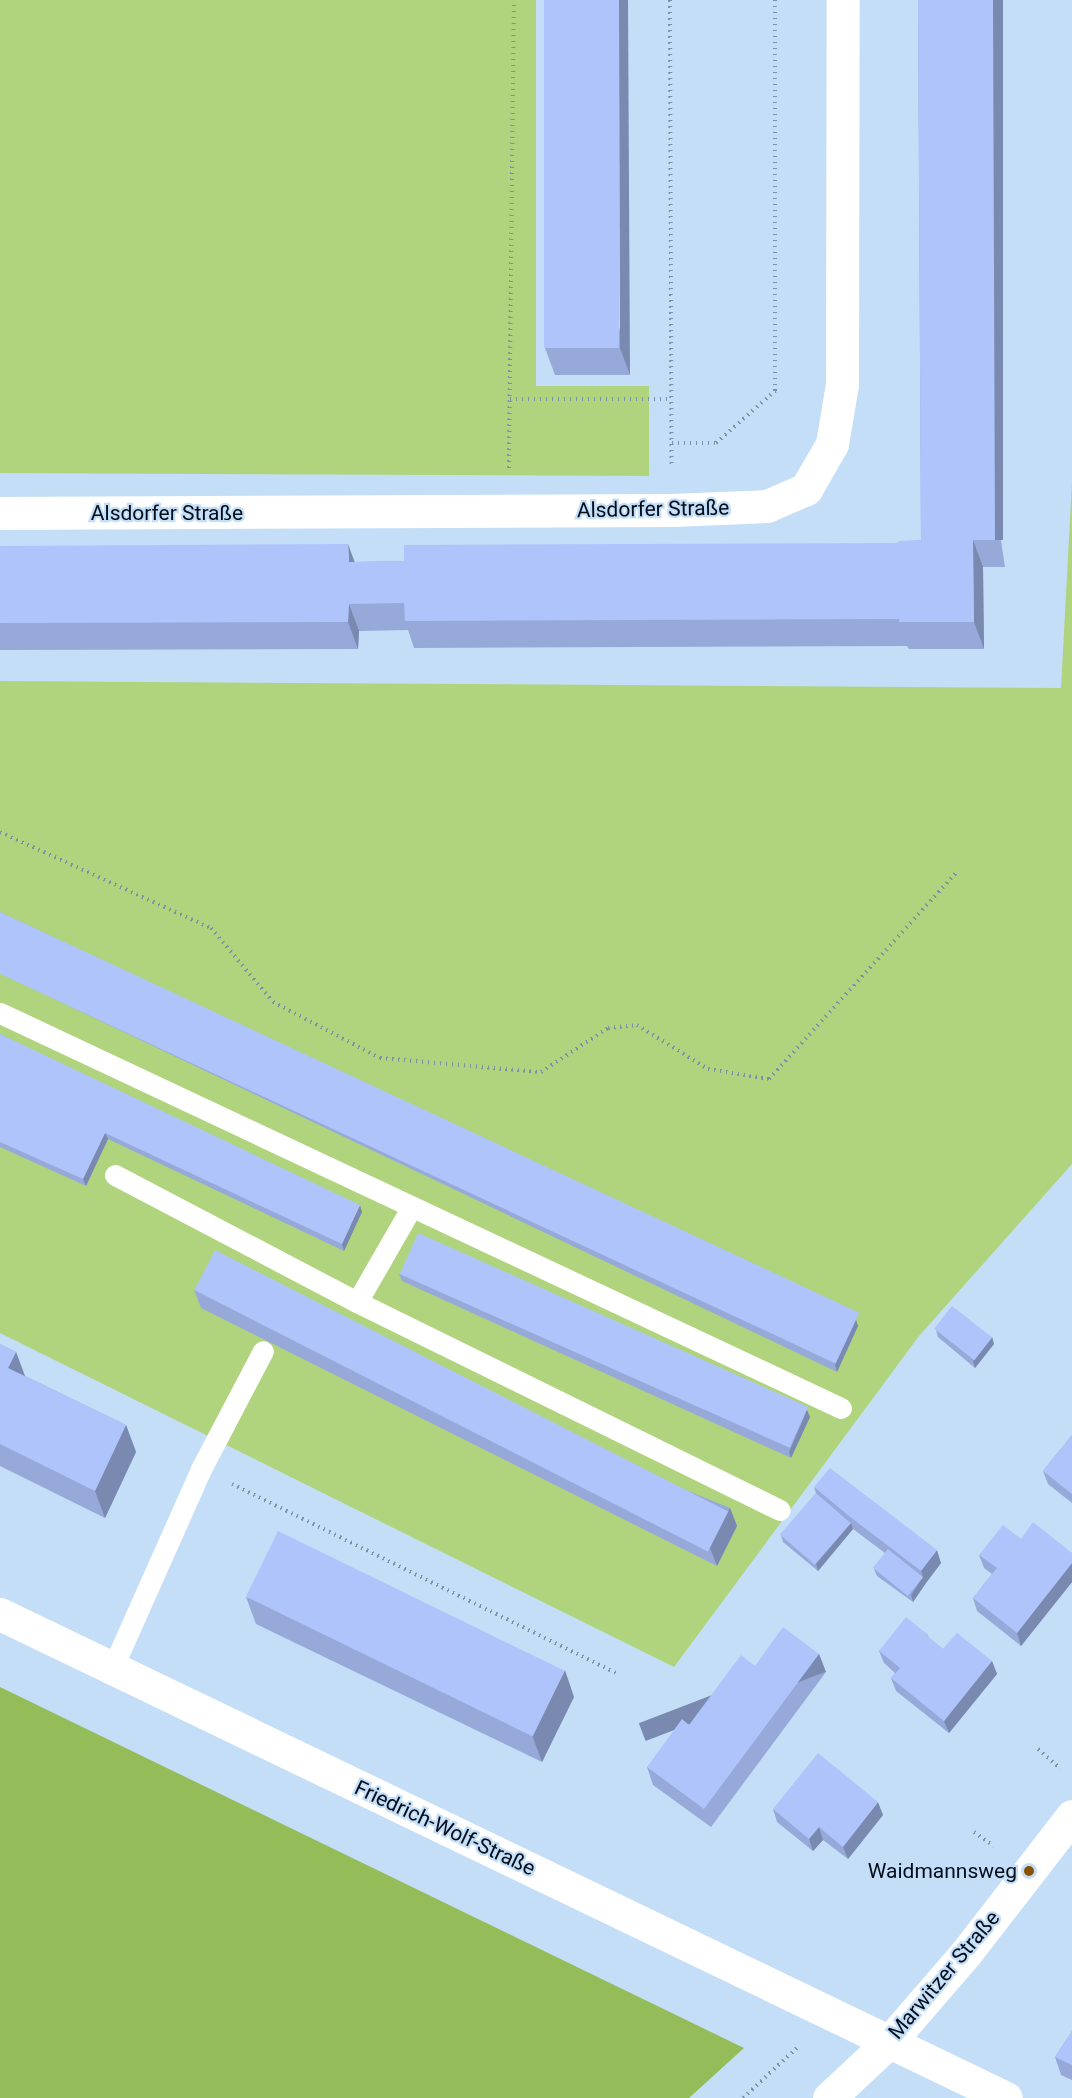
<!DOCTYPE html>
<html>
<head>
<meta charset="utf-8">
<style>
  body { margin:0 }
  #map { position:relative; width:1072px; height:2098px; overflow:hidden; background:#c4def7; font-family:Roboto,sans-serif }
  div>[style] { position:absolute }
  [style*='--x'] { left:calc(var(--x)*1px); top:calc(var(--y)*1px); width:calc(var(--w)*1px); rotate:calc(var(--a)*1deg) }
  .green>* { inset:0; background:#b0d47d }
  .forest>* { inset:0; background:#94bc58 }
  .path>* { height:4px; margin-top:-2px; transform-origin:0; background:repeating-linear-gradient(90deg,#7c91a6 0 1.5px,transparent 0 6px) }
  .lane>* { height:21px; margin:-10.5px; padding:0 10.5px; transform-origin:10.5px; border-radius:10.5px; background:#fff }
  .street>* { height:33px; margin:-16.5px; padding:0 16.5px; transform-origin:16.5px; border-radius:16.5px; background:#fff }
  .secondary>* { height:33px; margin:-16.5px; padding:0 16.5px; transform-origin:16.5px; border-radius:16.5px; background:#fff }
  .wall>* { inset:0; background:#96a9d8 }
  .shaded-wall>* { inset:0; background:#7a89b0; transform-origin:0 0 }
  .building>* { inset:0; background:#aec4fb; transform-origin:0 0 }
  .dots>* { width:16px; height:16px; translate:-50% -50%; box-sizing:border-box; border:3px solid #c4def7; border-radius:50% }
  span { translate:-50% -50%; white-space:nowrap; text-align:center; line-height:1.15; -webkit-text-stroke:4.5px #c4def7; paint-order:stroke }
  .street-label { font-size:21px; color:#010d1b }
  .poi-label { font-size:21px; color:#010d1b }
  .right { translate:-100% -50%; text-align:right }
</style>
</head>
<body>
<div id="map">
  <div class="green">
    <i style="clip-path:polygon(0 0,536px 0,536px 386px,649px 386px,649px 476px,0 473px)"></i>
    <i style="clip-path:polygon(1072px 482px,1072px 1164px,919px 1336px,674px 1667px,0 1333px,0 681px,1061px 688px)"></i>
  </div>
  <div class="forest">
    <i style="clip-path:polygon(0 1687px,744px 2048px,689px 2098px,0 2098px)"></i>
  </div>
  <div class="path">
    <i style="--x:670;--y:0;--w:467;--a:89.8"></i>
    <i style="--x:510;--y:399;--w:161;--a:0"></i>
    <i style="--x:672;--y:443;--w:44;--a:0"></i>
    <i style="--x:716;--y:443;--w:79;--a:-41.4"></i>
    <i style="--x:775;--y:391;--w:391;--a:-90"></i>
    <i style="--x:509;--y:468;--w:468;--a:-89.4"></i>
    <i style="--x:0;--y:832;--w:232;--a:24.5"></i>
    <i style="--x:211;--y:928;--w:97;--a:50"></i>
    <i style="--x:273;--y:1002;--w:121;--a:27.6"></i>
    <i style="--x:380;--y:1058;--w:162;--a:5"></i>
    <i style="--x:541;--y:1072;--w:80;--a:-33.3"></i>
    <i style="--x:608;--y:1028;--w:29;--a:-6"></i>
    <i style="--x:637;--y:1025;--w:84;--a:31.8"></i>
    <i style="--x:708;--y:1069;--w:62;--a:9.3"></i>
    <i style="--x:769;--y:1079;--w:280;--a:-47.8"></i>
    <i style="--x:232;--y:1484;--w:428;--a:26.2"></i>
    <i style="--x:1038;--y:1749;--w:30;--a:41"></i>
    <i style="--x:974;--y:1832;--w:24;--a:35"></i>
    <i style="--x:743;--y:2098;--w:76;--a:-42.9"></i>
  </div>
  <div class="lane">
    <i style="--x:0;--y:1013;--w:929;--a:25.16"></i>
    <i style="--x:115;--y:1175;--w:273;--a:27.7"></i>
    <i style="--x:357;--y:1302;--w:471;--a:26.2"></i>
    <i style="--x:357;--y:1302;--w:108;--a:-60.1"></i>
    <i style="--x:112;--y:1669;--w:219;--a:-66"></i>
    <i style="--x:201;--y:1469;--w:133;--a:-62.3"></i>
  </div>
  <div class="street">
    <i style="--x:0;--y:513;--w:672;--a:-0.26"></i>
    <i style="--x:672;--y:510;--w:95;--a:-2.4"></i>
    <i style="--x:767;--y:506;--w:43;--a:-23.6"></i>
    <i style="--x:806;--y:489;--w:52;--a:-60"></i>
    <i style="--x:832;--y:444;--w:61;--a:-80.5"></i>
    <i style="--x:842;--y:384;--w:384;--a:-89.9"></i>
    <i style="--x:0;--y:1614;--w:1116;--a:25.69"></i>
  </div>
  <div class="secondary">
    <i style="--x:829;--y:2098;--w:83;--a:-43.1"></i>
    <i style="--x:890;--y:2041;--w:116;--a:-49.2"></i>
    <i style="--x:966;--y:1953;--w:173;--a:-52.3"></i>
  </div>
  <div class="wall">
    <i style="clip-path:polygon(544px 0,630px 375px,555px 375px,545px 348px)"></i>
    <i style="clip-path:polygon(918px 0,1005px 567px,983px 567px,984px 649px,909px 649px,907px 646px,414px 648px,408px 630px,359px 631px,358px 649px,0 650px,0 546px,354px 562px,404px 561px,898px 543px,921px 540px)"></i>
    <i style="clip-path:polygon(0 912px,856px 1320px,858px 1326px,837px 1372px,0 973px)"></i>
    <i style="clip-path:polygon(0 1034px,362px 1212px,344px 1251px,108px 1139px,86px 1186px,0 1147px)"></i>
    <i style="clip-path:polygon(399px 1274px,807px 1410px,810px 1417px,791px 1458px,402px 1281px)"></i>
    <i style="clip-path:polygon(194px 1290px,730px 1508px,737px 1526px,717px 1566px,201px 1308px)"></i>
    <i style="clip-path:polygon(936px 1330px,992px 1337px,994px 1344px,975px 1368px,938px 1337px)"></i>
    <i style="clip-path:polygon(0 1344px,16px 1352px,25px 1376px,126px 1425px,136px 1452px,105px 1518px,0 1466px)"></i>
    <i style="clip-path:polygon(1072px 1435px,1072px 1503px,1048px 1484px,1043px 1471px)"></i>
    <i style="clip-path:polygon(814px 1487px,941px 1563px,926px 1583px,913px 1602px,877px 1576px,874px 1569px,885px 1553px,853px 1529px,818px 1571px,783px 1542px,781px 1535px,816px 1493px)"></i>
    <i style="clip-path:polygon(1021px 1539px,1072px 1553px,1072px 1582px,1021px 1646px,977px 1611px,973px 1598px,992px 1574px,984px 1568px,979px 1555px)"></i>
    <i style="clip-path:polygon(246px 1597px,574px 1697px,542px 1762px,256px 1624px)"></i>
    <i style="clip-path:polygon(927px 1634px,929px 1638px,943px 1649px,992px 1661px,997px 1674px,949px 1733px,896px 1691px,891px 1678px,895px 1673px,884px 1663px,879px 1651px)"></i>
    <i style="clip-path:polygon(819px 1654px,826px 1672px,711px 1827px,653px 1785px,647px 1767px,689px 1725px,755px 1666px)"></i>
    <i style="clip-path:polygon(773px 1809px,883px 1815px,848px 1859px,823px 1840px,813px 1851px,777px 1822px)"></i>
    <i style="clip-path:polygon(1072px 2031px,1072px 2080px,1061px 2075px,1055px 2057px)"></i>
  </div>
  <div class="shaded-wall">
    <i style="clip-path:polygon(619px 0,628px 0,630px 375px,620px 348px)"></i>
    <i style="left:993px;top:0;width:10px;height:540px"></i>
    <i style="clip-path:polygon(973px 540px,983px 567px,984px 649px,974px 622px)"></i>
    <i style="clip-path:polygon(348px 544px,358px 571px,349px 562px)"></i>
    <i style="clip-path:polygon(349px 604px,359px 631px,358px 649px,348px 622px)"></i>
    <i style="clip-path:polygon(105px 1133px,108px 1139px,86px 1186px,83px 1179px)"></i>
    <i style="clip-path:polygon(360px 1205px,362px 1212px,344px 1251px,342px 1244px)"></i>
    <i style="clip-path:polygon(856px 1320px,858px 1326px,837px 1372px,835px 1365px)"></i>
    <i style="clip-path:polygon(992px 1337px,994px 1344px,975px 1368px,973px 1361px)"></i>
    <i style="clip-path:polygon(16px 1352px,26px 1379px,8px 1368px)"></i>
    <i style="clip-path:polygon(807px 1410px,810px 1417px,791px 1458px,789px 1452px)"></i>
    <i style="clip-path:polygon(126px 1425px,136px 1452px,105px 1518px,95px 1491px)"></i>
    <i style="clip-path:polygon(730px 1508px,737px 1526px,717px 1566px,710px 1548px)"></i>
    <i style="clip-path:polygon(851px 1523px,853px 1529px,818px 1571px,816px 1564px)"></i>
    <i style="clip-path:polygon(937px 1550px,941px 1563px,926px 1583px,913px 1602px,911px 1595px,923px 1577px,921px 1571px)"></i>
    <i style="clip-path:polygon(1072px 1563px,1072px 1582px,1021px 1646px,1017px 1633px)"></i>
    <i style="left:819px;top:1654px;width:19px;height:193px;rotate:69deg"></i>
    <i style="clip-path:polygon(992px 1661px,997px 1674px,949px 1733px,944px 1721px)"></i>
    <i style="clip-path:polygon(565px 1670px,574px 1697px,542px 1762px,532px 1735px)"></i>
    <i style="clip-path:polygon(878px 1802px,883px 1815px,848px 1859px,843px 1847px)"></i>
    <i style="clip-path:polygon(819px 1827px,823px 1840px,813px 1851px,809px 1839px)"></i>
  </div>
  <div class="building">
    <i style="left:544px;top:0;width:75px;height:348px"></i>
    <i style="clip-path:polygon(918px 0,993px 0,995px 540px,973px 540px,974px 622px,899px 622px,899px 619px,405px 621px,404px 603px,349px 604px,348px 622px,0 623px,0 546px,348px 544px,349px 562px,404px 561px,404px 545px,898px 543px,899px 541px,921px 540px)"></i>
    <i style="left:0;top:912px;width:948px;height:56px;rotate:25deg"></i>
    <i style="clip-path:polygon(0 1034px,360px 1205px,342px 1244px,105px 1133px,83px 1179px,0 1142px)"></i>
    <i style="left:418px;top:1233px;width:427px;height:45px;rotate:24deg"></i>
    <i style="left:215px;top:1250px;width:576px;height:45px;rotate:27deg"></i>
    <i style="left:952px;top:1306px;width:51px;height:29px;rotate:38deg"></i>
    <i style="clip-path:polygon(0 1344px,16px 1352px,8px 1368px,126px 1425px,95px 1491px,0 1444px)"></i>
    <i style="clip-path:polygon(1072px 1435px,1072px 1494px,1043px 1471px)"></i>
    <i style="clip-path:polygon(830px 1468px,937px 1550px,921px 1571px,849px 1516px,814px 1487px)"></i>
    <i style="left:816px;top:1493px;width:46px;height:55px;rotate:41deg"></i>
    <i style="clip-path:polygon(1033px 1522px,1072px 1553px,1072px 1563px,1017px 1633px,973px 1598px,997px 1568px,979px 1555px,1003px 1525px,1021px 1539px)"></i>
    <i style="left:278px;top:1531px;width:319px;height:73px;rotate:26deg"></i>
    <i style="left:888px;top:1549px;width:45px;height:24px;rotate:39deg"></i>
    <i style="clip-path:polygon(906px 1617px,927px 1634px,926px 1635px,943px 1649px,957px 1633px,992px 1661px,944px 1721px,891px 1678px,900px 1668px,879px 1651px)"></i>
    <i style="clip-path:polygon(783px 1627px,819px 1654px,704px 1809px,647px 1767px,682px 1719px,689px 1725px,741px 1655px,755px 1666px)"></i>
    <i style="clip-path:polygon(818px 1753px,878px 1802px,843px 1847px,819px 1827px,809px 1839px,773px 1809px)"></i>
    <i style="clip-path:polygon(1072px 2031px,1072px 2065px,1055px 2057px)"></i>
  </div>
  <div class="dots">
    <i style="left:1029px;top:1871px;background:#875100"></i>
  </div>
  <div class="street-label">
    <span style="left:653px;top:509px;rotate:-1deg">Alsdorfer Straße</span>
    <span style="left:167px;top:513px">Alsdorfer Straße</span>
    <span style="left:445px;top:1828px;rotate:25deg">Friedrich-Wolf-Straße</span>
    <span style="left:944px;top:1975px;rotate:-50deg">Marwitzer Straße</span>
  </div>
  <div class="poi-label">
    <span class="right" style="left:1017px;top:1871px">Waidmannsweg</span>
  </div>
</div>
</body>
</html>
